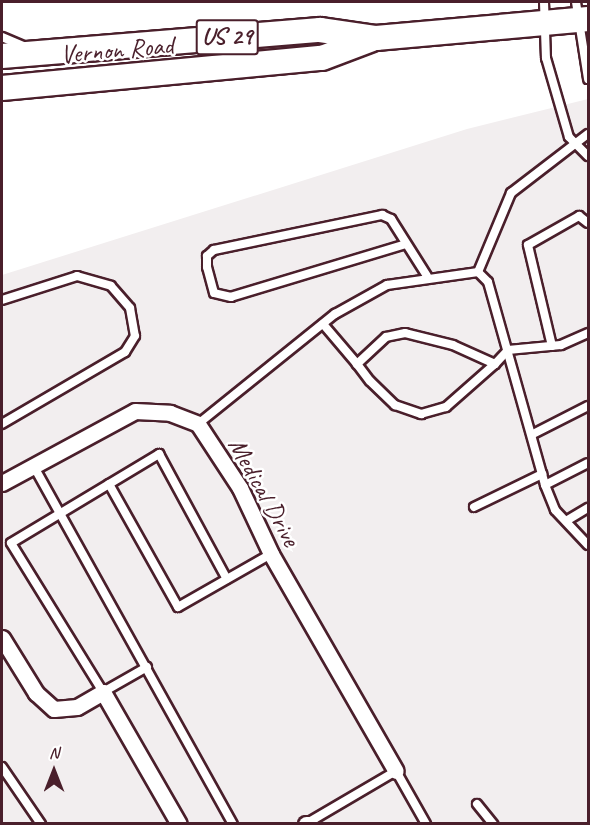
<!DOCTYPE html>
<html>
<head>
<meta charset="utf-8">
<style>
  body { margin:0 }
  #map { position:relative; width:590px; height:825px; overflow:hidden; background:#fff; font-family:Caveat,sans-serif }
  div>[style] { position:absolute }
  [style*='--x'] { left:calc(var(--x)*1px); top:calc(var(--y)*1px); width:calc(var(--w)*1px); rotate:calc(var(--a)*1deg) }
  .built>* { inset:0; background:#f2eeef }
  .roads { filter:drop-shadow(2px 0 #4a1f2b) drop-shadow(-2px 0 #4a1f2b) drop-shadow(0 2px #4a1f2b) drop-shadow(0 -2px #4a1f2b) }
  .lane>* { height:8px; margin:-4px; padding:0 4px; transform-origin:4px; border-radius:4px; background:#fff }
  .street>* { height:15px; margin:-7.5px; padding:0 7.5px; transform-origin:7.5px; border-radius:7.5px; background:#fff }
  .primary>* { height:24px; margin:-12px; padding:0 12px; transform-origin:12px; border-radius:12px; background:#fff }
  span { translate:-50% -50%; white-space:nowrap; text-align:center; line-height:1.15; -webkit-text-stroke:5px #fff; paint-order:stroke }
  .shield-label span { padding:2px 4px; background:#fff; border:2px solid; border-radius:4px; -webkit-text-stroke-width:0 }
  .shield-label { font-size:24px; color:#4a1f2b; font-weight:700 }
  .street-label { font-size:26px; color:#4a1f2b }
  .frame { position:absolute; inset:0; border:3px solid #4a1f2b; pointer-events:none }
  .north { position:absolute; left:24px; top:741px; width:60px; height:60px; -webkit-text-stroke:4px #fff; paint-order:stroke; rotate:0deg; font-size:16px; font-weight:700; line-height:24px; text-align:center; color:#4a1f2b }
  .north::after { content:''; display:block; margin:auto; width:21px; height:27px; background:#4a1f2b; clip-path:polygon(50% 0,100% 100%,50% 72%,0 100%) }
</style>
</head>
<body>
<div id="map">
  <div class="built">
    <i style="clip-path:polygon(588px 99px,588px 823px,2px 823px,2px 275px,467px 129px)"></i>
  </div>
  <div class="roads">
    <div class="lane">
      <i style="--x:544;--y:2;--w:56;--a:88"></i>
      <i style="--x:546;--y:58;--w:82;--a:73.8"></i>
      <i style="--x:569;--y:137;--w:27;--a:45"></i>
      <i style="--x:576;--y:2;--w:78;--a:81.1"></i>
      <i style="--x:2;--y:37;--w:23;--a:23"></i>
      <i style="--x:406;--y:244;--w:183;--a:163.2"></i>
      <i style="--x:231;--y:297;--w:17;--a:-167"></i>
      <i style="--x:214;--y:293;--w:27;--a:-105"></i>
      <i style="--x:207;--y:267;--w:11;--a:-90"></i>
      <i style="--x:207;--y:256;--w:9;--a:-41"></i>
      <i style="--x:214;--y:250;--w:172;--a:-11.8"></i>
      <i style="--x:382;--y:215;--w:10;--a:24"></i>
      <i style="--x:391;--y:219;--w:67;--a:57.7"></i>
      <i style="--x:478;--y:272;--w:86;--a:-67.3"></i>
      <i style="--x:511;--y:193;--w:97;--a:-37.5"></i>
      <i style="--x:2;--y:300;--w:79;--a:-17.7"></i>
      <i style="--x:77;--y:276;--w:35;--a:16"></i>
      <i style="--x:111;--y:286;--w:29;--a:49"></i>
      <i style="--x:130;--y:308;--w:28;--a:80"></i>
      <i style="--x:135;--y:336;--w:19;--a:122"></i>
      <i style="--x:125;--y:352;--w:143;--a:149.7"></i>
      <i style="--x:323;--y:324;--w:52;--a:49.6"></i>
      <i style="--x:357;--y:364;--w:21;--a:53"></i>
      <i style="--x:370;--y:381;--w:35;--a:44"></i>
      <i style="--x:395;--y:405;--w:28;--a:19"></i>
      <i style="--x:421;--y:414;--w:26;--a:-16"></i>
      <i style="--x:446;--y:407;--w:65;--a:-41.3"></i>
      <i style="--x:495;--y:364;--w:46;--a:-155.7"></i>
      <i style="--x:453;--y:345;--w:49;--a:-166"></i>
      <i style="--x:405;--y:333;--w:19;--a:168"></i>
      <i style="--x:386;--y:337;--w:40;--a:137"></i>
      <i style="--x:552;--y:346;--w:104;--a:-103.4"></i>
      <i style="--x:528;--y:245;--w:59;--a:-29.6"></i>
      <i style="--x:579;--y:216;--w:11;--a:38"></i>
      <i style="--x:495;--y:364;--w:19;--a:-47"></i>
      <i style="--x:508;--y:350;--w:53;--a:-5.4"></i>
      <i style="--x:561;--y:345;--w:30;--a:-24"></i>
      <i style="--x:198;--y:424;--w:176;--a:-38.8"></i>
      <i style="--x:335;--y:314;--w:60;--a:-29.1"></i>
      <i style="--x:387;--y:285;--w:92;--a:-8.1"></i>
      <i style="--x:478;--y:272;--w:14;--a:45"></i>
      <i style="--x:488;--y:282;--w:211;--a:74.3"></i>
      <i style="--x:545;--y:485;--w:27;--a:68"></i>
      <i style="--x:555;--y:510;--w:48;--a:46.7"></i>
      <i style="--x:533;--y:434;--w:62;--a:-27"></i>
      <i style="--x:33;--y:465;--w:411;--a:60.9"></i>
      <i style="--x:109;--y:484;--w:141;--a:60.7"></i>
      <i style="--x:178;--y:607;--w:107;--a:-29.7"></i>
      <i style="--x:545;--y:485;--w:48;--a:-27.1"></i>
      <i style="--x:474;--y:507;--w:76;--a:-25.9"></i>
      <i style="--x:566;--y:521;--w:26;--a:-31"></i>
      <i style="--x:147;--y:667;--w:51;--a:150.4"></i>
      <i style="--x:103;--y:692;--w:175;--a:-121.7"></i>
      <i style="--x:11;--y:543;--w:173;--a:-31"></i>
      <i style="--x:159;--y:454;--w:142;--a:61.5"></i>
      <i style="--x:2;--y:767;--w:69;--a:55.6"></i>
      <i style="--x:477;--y:804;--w:26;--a:51"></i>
      <i style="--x:309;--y:822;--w:101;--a:-30.4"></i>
      <i style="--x:396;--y:771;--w:61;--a:60.5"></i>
    </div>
    <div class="street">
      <i style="--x:2;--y:483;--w:151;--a:-28.4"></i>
      <i style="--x:135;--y:411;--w:35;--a:3"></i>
      <i style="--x:170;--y:413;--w:30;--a:21"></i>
      <i style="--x:198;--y:424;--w:77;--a:56.7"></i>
      <i style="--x:240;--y:488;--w:73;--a:64.8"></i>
      <i style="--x:271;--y:554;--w:250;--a:60.1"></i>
      <i style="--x:2;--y:638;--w:65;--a:58.3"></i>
      <i style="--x:36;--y:693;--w:24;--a:42"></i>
      <i style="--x:54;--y:709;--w:23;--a:-5"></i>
      <i style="--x:77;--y:707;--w:30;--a:-30"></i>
      <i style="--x:103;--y:692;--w:152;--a:60.1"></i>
      <i style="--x:306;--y:824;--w:4;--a:0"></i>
    </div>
    <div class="primary">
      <i style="--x:2;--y:56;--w:319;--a:-4.7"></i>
      <i style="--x:320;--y:30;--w:57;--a:8.1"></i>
      <i style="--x:376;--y:38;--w:213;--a:-5.1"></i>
      <i style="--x:2;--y:88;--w:321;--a:-5.4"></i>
      <i style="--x:322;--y:58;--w:53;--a:-20.8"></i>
    </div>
  </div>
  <div class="shield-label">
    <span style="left:227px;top:37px">US 29</span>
  </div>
  <div class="street-label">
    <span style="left:117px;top:50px;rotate:-5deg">Vernon Road</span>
    <span style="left:264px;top:492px;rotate:61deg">Medical Drive</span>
  </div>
  <div class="frame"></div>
  <div class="north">N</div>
</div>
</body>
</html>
